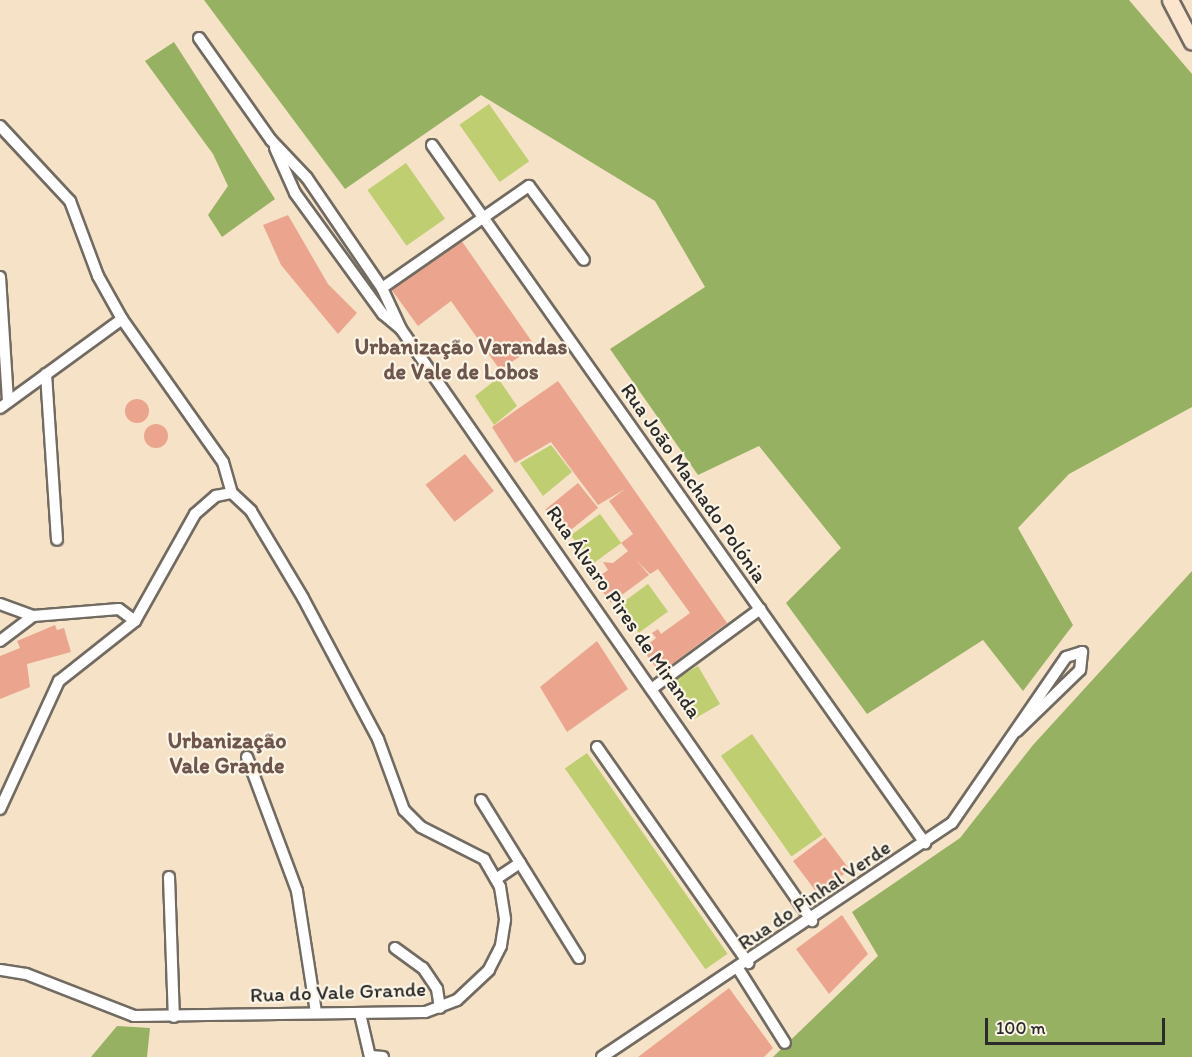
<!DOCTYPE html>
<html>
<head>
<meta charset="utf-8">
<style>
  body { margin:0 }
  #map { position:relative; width:1192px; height:1057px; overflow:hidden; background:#f5e2c7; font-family:Itim,sans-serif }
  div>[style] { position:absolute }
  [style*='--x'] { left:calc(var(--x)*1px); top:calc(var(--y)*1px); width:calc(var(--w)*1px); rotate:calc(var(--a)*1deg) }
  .green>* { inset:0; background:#bfce70; transform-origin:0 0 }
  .forest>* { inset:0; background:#97b162 }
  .building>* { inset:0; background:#eba58e; transform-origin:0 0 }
  .round { border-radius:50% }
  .roads { filter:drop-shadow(2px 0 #726b62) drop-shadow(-2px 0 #726b62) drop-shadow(0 2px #726b62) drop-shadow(0 -2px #726b62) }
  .street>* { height:10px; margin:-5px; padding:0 5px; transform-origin:5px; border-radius:5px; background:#fff }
  .secondary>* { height:15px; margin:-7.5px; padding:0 7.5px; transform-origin:7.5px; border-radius:7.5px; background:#fce5cf }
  span { translate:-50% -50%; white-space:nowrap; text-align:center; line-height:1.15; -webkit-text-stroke:4.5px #fcf5e5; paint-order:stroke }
  .street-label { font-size:21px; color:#2b2b2b }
  .neighbourhood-label { font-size:22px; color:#6e564e; font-weight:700 }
  .scale { position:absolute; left:985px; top:1018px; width:180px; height:27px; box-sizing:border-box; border:3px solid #2b2b2b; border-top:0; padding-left:8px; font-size:18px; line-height:21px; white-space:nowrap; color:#2b2b2b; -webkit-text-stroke:4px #fcf5e5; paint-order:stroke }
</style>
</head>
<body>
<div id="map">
  <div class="green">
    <i style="left:489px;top:104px;width:70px;height:36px;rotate:55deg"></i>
    <i style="left:406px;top:163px;width:68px;height:47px;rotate:55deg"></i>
    <i style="clip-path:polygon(498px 378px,517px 406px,494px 425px,475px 396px)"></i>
    <i style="clip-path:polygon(551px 445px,572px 472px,543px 496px,520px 463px)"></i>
    <i style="left:600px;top:514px;width:36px;height:36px;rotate:54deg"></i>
    <i style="left:648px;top:584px;width:34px;height:36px;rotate:54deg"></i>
    <i style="left:698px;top:666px;width:44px;height:35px;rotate:60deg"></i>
    <i style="left:752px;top:734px;width:123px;height:38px;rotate:55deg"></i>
    <i style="left:587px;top:753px;width:245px;height:27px;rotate:55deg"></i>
  </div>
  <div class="forest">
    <i style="clip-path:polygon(204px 0,1129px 0,1192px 74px,1192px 407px,1069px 474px,1018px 528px,1073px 625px,1023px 691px,983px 640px,867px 714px,786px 603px,841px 548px,759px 446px,698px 475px,610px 349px,705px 287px,655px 201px,481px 95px,345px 189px)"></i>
    <i style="clip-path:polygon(174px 42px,275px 199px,222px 237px,208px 215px,228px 186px,213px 154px,145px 61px)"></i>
    <i style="clip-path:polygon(1192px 571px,1192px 1057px,773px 1057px,878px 956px,852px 912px,960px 838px,1033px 745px)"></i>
    <i style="clip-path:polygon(117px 1026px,150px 1028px,147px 1057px,91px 1057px)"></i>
  </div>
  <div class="building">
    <i style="clip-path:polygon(288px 215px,328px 284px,357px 313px,338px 334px,281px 265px,263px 225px)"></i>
    <i style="clip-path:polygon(461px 240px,535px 346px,500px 370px,451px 301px,418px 326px,391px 289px)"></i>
    <i style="clip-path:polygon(558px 381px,727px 623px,660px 673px,642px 649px,656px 638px,652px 633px,658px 629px,661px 634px,690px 613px,658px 569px,650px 574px,636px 560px,649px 575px,611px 603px,594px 580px,608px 570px,603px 562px,613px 563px,628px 551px,621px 543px,633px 534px,609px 501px,625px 489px,598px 505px,551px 442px,515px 463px,492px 427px)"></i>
    <i class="round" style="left:125px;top:399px;width:24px;height:24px"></i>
    <i class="round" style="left:144px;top:424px;width:24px;height:24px"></i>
    <i style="left:465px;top:454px;width:47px;height:50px;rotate:52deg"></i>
    <i style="left:578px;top:483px;width:32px;height:42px;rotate:51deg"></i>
    <i style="clip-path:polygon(55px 625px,57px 630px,64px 628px,71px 652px,27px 664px,30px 687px,0 699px,0 656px,20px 648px,17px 641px)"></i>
    <i style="clip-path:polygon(597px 641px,628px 689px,567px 732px,540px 687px)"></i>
    <i style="left:825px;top:837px;width:41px;height:40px;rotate:53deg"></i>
    <i style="clip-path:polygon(842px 915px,868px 954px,829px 994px,796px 949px)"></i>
    <i style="clip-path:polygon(729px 988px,773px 1048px,764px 1057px,638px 1057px)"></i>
  </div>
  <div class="roads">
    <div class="street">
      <i style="--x:199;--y:38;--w:125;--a:54.8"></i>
      <i style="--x:271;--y:140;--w:52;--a:46.5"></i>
      <i style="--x:307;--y:178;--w:133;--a:55.7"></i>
      <i style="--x:382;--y:288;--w:45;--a:65.1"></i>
      <i style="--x:401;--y:329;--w:721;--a:55.23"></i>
      <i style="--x:0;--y:126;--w:103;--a:47"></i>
      <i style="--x:70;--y:201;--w:80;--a:69.5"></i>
      <i style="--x:98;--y:276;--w:49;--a:60.8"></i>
      <i style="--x:122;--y:319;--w:175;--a:54.8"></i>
      <i style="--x:223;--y:462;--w:32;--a:74"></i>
      <i style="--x:432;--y:145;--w:855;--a:54.77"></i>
      <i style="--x:275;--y:148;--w:49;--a:66"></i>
      <i style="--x:295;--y:193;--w:150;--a:54"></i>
      <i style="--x:383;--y:314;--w:23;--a:40"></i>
      <i style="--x:0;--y:277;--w:125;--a:86.3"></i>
      <i style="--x:382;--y:288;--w:179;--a:-34.8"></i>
      <i style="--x:529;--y:186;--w:92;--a:53.4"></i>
      <i style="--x:46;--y:374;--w:166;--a:86.2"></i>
      <i style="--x:0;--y:408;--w:151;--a:-36.1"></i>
      <i style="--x:0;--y:604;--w:35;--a:20"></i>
      <i style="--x:0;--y:641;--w:41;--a:-37.1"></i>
      <i style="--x:33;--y:616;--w:86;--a:-4.7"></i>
      <i style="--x:119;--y:609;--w:20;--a:37"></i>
      <i style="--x:654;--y:687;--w:132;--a:-36.3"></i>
      <i style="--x:597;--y:747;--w:264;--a:55"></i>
      <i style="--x:247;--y:757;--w:143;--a:69.5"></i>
      <i style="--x:297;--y:891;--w:123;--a:81.1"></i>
      <i style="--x:481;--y:800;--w:186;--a:58.2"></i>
      <i style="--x:0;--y:809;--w:141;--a:-65.3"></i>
      <i style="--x:59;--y:681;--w:97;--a:-38.3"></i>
      <i style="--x:135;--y:621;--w:123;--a:-60.7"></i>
      <i style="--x:195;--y:514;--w:28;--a:-41"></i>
      <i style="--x:216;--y:496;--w:16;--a:-11"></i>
      <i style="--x:232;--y:493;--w:26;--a:43"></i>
      <i style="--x:251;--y:511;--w:101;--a:59.1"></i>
      <i style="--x:303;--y:598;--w:160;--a:62"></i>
      <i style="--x:378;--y:739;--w:76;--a:69.9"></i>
      <i style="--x:404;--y:810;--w:24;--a:45"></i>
      <i style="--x:421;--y:827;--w:71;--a:26.9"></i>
      <i style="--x:484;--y:859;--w:32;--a:60"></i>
      <i style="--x:500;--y:887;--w:33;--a:81"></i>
      <i style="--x:505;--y:920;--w:26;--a:99"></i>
      <i style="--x:501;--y:946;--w:27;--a:117"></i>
      <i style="--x:489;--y:970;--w:44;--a:136.8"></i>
      <i style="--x:457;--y:1000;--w:34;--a:159"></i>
      <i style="--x:425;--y:1012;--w:291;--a:179.2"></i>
      <i style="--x:134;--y:1016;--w:116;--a:-158.7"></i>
      <i style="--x:26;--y:974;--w:26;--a:-171"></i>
      <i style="--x:169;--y:877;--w:140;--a:88"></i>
      <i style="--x:496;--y:879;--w:29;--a:-34"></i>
      <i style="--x:395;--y:948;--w:34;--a:36"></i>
      <i style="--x:423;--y:968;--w:25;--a:56"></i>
      <i style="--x:437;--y:989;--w:19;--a:81"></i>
      <i style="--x:739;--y:970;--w:86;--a:57.8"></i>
      <i style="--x:360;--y:1014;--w:44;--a:76.9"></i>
      <i style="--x:371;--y:1056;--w:12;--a:5"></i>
      <i style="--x:602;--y:1057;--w:421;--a:-33.8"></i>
      <i style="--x:952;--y:823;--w:201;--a:-55.5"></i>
      <i style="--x:1066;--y:657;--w:17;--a:-17"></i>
      <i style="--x:1082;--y:652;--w:18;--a:96"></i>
      <i style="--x:1080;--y:670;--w:88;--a:135.9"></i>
    </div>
    <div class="secondary">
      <i style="--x:1170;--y:0;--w:47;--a:62.4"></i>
    </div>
  </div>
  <div class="street-label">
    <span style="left:694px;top:483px;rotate:55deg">Rua João Machado Polónia</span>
    <span style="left:624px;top:612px;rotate:55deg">Rua Álvaro Pires de Miranda</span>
    <span style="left:814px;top:895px;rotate:-34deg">Rua do Pinhal Verde</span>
    <span style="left:338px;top:992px;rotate:-2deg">Rua do Vale Grande</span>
  </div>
  <div class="neighbourhood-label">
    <span style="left:461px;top:359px">Urbanização Varandas<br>de Vale de Lobos</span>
    <span style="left:227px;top:753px">Urbanização<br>Vale Grande</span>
  </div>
  <div class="scale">100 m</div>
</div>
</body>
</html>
